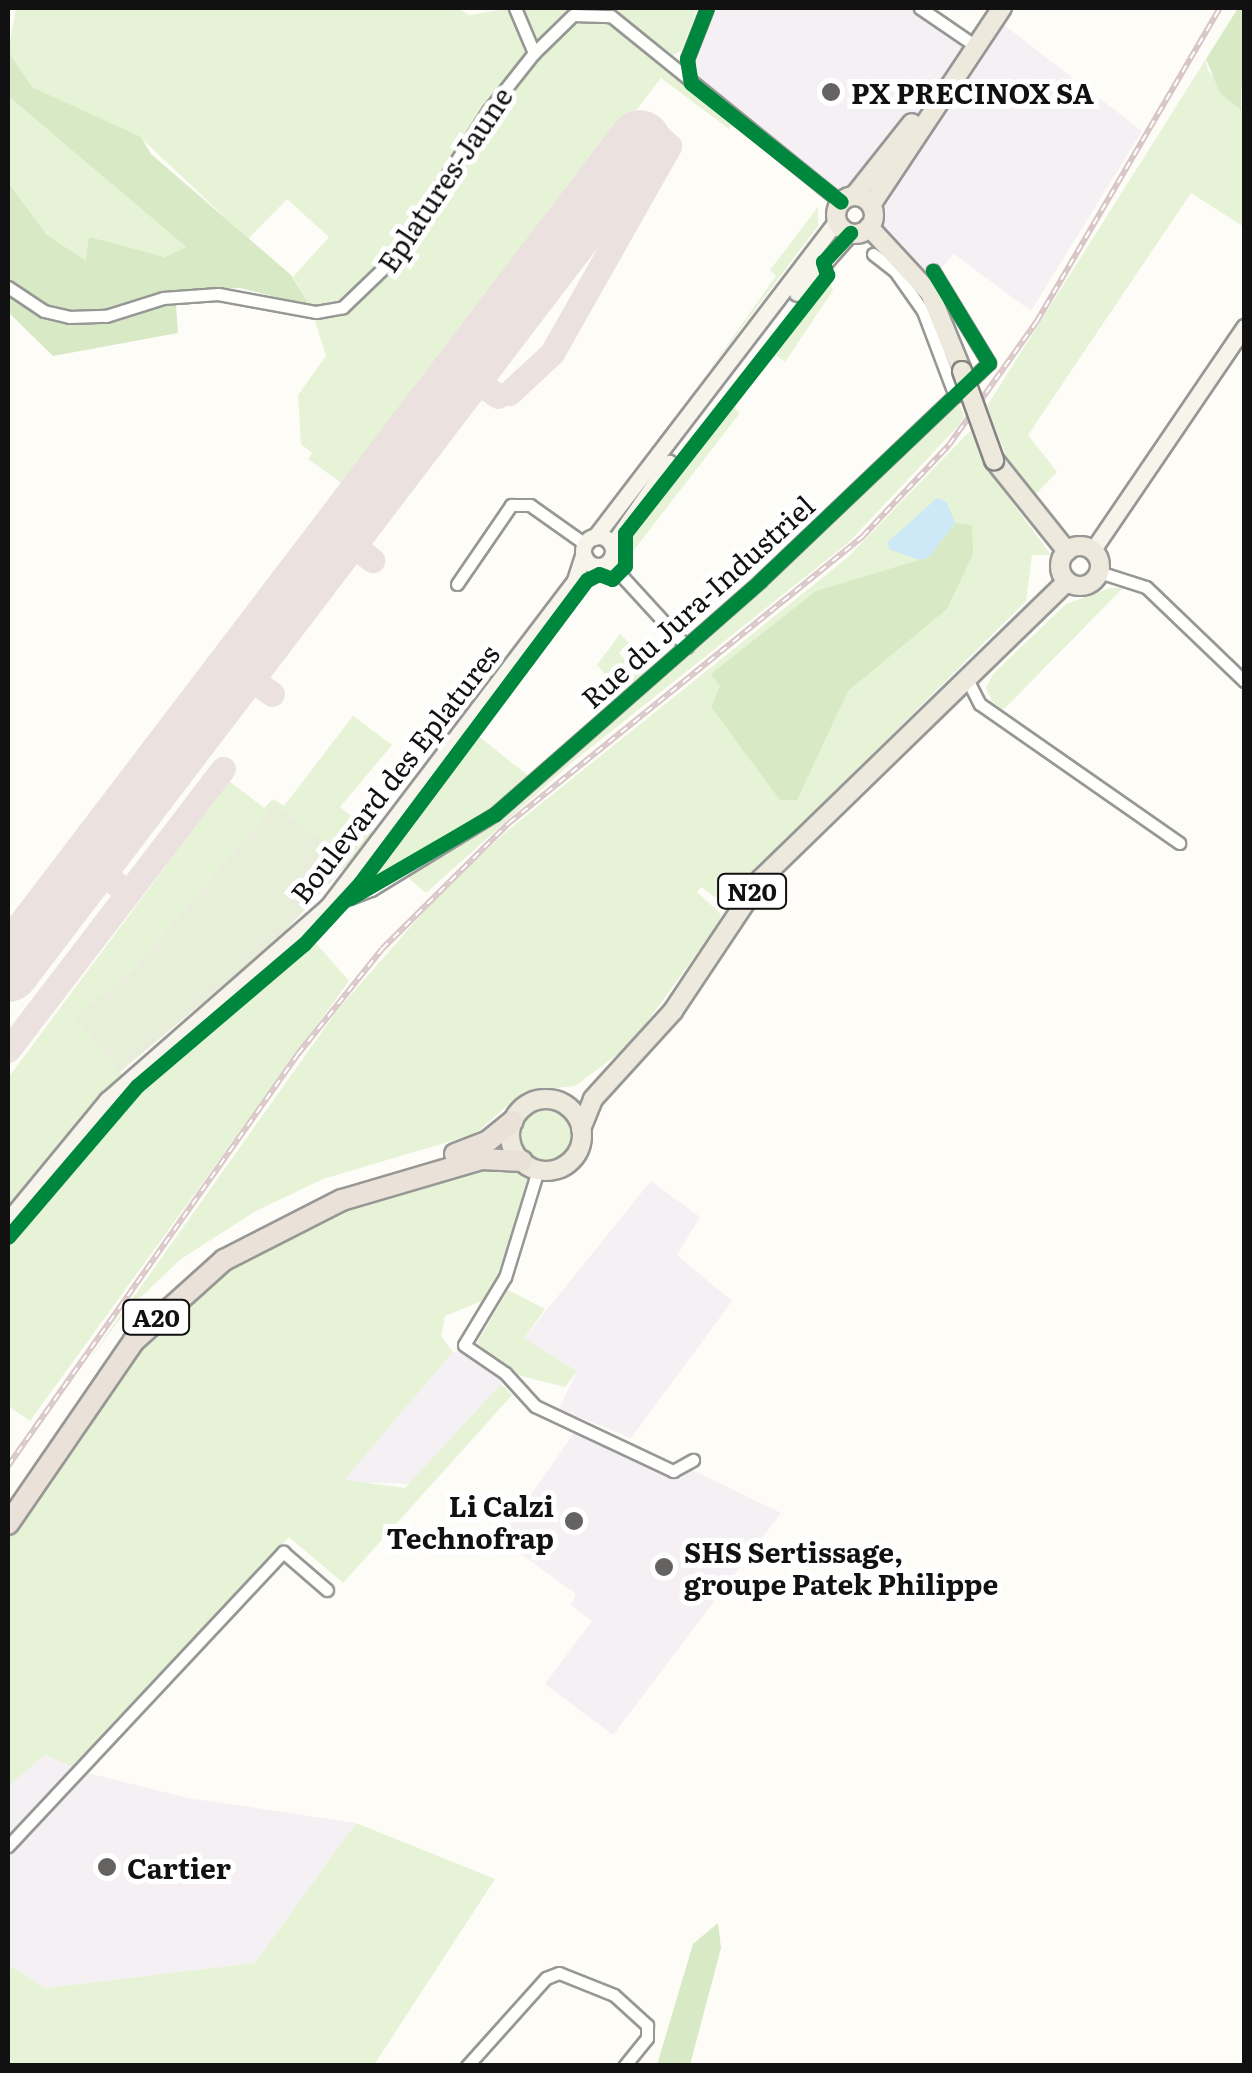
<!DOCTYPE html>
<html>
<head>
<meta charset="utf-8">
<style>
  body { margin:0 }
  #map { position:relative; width:1252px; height:2073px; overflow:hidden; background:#fdfcf7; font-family:Literata,serif }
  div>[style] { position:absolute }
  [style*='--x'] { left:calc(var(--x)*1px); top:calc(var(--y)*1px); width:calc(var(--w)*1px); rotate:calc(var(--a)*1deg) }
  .industrial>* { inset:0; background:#f5f0f3 }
  .green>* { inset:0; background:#e7f3d7 }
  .round { border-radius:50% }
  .forest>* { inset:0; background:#d8eac5 }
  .cemetery>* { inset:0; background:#e9eedb }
  .water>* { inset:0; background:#cde8f7 }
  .taxiway>* { height:25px; margin:-12.5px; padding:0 12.5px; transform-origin:12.5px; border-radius:12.5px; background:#ebe1df }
  .runway>* { height:62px; margin:-31px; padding:0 31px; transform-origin:31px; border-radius:31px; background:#ebe1df }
  .roads { filter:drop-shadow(2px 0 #979795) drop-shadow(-2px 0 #979795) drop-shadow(0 2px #979795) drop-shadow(0 -2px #979795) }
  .minor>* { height:11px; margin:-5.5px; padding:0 5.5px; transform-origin:5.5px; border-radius:5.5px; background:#fffffe }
  .secondary>* { height:15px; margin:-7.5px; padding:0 7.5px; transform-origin:7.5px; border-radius:7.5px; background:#f6f4eb }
  .secondary>.ring { margin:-7.5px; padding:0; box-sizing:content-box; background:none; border:15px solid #f6f4eb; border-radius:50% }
  .primary>* { height:18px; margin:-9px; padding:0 9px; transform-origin:9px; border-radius:9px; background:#ede9dc }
  .primary>.ring { margin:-9px; padding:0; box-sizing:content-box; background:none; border:18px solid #ede9dc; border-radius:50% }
  .motorway>* { height:20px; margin:-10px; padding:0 10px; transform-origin:10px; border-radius:10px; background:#eae1d8 }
  .rail>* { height:6px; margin-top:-3px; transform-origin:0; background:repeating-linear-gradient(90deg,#fff 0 8px,#d9c6c7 0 16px); box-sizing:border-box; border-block:2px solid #d9c6c7 }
  .bridges { filter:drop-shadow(2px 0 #858482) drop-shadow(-2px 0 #858482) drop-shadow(0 2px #858482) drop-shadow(0 -2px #858482) }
  .primary-bridge>* { height:18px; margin:-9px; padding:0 9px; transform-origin:9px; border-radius:9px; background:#ede9dc }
  .cycleway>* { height:15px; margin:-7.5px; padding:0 7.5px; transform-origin:7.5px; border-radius:7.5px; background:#00873e }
  .dots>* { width:28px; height:28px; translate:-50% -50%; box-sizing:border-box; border:5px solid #fff; border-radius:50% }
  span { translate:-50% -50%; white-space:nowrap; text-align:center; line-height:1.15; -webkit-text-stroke:10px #fff; paint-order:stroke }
  .shield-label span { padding:2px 8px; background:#fff; border:2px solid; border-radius:8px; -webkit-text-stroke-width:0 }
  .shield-label { font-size:25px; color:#111; font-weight:700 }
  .poi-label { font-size:28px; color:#111; font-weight:700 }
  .left { translate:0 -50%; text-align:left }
  .right { translate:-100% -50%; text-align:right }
  .street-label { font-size:28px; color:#111 }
  .frame { position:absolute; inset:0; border:10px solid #111; pointer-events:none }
</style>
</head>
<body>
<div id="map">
  <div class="industrial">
    <i style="clip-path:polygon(714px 8px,927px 8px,967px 37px,987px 12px,1142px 131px,1031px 311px,954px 254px,930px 280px,876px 224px,874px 204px,828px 186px,694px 78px,690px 65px)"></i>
    <i style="clip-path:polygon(651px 1181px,700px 1217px,677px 1255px,732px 1301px,631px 1438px,559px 1409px,577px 1371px,524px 1338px)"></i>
    <i style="clip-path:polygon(453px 1352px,466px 1352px,497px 1373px,501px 1384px,413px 1484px,342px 1482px)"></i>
    <i style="clip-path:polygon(574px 1433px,677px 1480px,686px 1467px,781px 1513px,613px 1735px,545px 1684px,592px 1621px,571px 1605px,576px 1594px,500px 1539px)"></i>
    <i style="clip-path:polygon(45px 1755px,88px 1773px,188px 1798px,356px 1823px,256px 1963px,45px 1988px,8px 1964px,8px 1785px)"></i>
  </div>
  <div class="green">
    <i style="clip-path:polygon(16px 8px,458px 8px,469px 15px,511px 8px,527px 55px,392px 255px,338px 304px,321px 308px,310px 306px,293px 277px,329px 237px,287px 199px,248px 239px,141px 138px,32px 87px,8px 52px)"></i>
    <i style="clip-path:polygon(520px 8px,576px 8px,536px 42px)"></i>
    <i style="clip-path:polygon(604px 8px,698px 8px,681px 51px,673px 55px)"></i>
    <i style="clip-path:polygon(580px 17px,607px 18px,732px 125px,729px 129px,661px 78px,347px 487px,308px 459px,312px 453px,301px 444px,298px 395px,326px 356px,315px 321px,355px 306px,384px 279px,501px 102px,565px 25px)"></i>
    <i style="clip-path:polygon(1206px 59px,1208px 71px,1244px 109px,1244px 227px,1191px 193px,1028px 435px,1057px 472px,1036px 494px,1010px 467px,987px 406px)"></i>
    <i style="clip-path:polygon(8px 96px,186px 247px,165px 257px,90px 238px,87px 262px,46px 234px,8px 182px)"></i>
    <i style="clip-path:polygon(818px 207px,818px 226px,706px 375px,776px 276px,770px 270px)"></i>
    <i style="clip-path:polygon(828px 279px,833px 290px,785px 362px,776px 355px,731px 405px,740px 413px,626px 560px,630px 530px)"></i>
    <i style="clip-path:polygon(958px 400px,964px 416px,959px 425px,849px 542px,569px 765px,426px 893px,406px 876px,537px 782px,693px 647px)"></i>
    <i style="clip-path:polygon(972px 429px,987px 468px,1051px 555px,1032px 555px,1026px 601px,788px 838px,733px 902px,726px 905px,701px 887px,697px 892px,721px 914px,719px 923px,630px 1045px,575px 1086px,524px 1091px,475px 1134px,323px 1179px,254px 1212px,181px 1259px,126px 1311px,86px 1364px,336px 1012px,441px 892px,507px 831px,847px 558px)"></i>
    <i style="clip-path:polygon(1110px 588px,1123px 588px,1003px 710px,992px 701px,986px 688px,993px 674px,1066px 604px)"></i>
    <i style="clip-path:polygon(620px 634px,629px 643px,619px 653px,635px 673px,644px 666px,650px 672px,622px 694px,597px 665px)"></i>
    <i style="clip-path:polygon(353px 716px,392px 745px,340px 807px,373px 833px,350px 861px,274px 804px,131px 970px,76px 1018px,122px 1074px,8px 1211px,8px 1078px,229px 781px,264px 808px,273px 799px,284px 806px)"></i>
    <i style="clip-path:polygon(477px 735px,531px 778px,474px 823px,364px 885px)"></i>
    <i style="clip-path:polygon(314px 941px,349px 981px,30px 1421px,8px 1406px,8px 1243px,137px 1090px)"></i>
    <i class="round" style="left:518px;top:1108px;width:56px;height:56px"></i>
    <i style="clip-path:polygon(497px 1164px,524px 1171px,530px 1185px,489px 1298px,445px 1316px,441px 1336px,453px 1352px,344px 1480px,405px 1488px,501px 1384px,512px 1395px,343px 1583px,289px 1537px,76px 1768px,45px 1755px,8px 1786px,8px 1535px,119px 1370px,201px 1286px,261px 1244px,313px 1217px)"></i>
    <i style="clip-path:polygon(508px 1290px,545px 1309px,524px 1338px,577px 1371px,565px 1387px,514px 1374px,477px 1343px)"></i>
    <i style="clip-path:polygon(356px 1823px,495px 1879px,374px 2065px,8px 2065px,8px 1964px,45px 1988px,255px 1963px)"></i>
  </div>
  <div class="forest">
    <i style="clip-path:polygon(1238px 8px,1244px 8px,1241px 110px,1220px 93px,1206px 59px)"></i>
    <i style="clip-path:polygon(8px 51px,32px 87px,141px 137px,151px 154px,291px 275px,310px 306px,240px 288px,175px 291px,178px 333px,53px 356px,8px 312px,8px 182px,46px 234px,86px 261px,89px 237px,165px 257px,186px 247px,8px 96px)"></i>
    <i style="clip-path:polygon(955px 523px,972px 525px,973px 554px,947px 609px,848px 691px,797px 800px,780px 800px,711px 707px,720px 686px,711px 674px,816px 591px,929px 557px)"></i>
    <i style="clip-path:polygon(718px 1923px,721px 1948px,690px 2065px,657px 2065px,693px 1944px)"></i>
  </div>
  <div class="cemetery">
    <i style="clip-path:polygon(274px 804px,350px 861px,275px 942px,120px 1072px,75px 1018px,131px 970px)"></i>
  </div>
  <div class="water">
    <i style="clip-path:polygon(937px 498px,947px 502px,955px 523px,929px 557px,919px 560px,889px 549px,888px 542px)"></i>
  </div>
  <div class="taxiway">
    <i style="--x:466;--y:373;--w:39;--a:36"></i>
    <i style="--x:509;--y:393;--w:59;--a:-42.9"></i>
    <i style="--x:552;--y:353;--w:238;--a:-60.5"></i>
    <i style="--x:669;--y:146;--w:22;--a:-137"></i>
    <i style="--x:653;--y:131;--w:16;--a:142"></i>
    <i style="--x:340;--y:535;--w:41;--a:38"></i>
    <i style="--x:238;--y:669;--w:42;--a:36.3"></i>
    <i style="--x:90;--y:863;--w:48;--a:38.3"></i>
    <i style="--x:8;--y:1050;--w:354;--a:-52.6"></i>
  </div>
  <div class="runway">
    <i style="--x:8;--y:971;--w:1043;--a:-52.71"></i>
  </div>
  <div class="roads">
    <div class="minor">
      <i style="--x:515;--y:8;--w:49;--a:67.1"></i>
      <i style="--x:534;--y:53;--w:54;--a:-44.3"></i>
      <i style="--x:573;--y:15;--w:38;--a:2"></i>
      <i style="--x:611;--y:16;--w:296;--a:39"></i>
      <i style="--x:920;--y:8;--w:65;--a:34.4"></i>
      <i style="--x:688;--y:78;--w:19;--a:-93"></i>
      <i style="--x:687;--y:59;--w:55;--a:-68.6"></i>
      <i style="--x:873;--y:254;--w:28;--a:38"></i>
      <i style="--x:895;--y:271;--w:49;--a:55"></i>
      <i style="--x:923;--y:311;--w:91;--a:69.4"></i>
      <i style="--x:8;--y:287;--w:43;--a:33.7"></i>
      <i style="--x:44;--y:311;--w:26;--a:13"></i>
      <i style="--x:69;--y:317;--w:37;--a:-2"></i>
      <i style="--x:106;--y:316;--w:60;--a:-17.5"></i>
      <i style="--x:163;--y:298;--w:55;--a:-4.2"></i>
      <i style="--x:218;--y:294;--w:100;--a:10.4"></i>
      <i style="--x:316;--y:312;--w:27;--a:-10"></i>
      <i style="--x:343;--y:307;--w:72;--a:-43.9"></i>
      <i style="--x:395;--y:257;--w:173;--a:-57.5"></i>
      <i style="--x:488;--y:111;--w:74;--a:-51.6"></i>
      <i style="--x:609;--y:562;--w:115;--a:47.5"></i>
      <i style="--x:1099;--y:572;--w:49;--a:17.7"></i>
      <i style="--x:1146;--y:587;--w:136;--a:43.8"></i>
      <i style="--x:457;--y:584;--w:96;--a:-55.6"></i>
      <i style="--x:511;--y:505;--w:19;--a:0"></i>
      <i style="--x:530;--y:505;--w:67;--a:35.3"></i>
      <i style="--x:967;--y:679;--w:28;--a:63"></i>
      <i style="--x:980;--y:704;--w:243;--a:34.9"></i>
      <i style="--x:331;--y:905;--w:43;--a:-20.6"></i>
      <i style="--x:371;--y:890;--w:145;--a:-31.5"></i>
      <i style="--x:495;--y:814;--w:353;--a:-41.3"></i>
      <i style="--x:760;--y:581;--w:316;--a:-43.6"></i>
      <i style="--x:989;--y:363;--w:108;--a:-121.3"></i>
      <i style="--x:538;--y:1170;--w:112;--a:107.1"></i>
      <i style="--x:505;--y:1277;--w:79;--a:121.1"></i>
      <i style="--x:464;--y:1345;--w:50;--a:34.3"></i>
      <i style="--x:505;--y:1373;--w:45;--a:47.7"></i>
      <i style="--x:535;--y:1406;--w:153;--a:25.2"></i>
      <i style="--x:673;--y:1471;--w:23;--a:-29"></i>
      <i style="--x:8;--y:1846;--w:403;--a:-46.9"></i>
      <i style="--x:283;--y:1552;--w:58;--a:40.8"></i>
      <i style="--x:467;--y:2066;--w:118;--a:-48.1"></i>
      <i style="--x:546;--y:1978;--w:14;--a:-21"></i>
      <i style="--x:559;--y:1973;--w:59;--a:21.8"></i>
      <i style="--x:614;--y:1995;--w:45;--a:42.3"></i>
      <i style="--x:647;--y:2025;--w:13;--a:90"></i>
      <i style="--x:647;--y:2038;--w:36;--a:129"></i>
    </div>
    <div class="secondary">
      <i style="--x:797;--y:293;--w:80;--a:-48.5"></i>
      <i class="ring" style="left:583px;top:536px;width:15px;height:15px"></i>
      <i style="--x:595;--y:537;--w:399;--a:-52.6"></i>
      <i style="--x:612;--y:545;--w:100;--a:-55.2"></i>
      <i style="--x:1092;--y:551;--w:271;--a:-55.8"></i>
      <i style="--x:8;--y:1220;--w:156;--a:-50.5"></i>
      <i style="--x:107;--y:1100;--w:294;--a:-41.3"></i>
      <i style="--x:328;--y:906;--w:409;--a:-52.8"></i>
      <i style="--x:575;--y:580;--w:25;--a:-72"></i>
    </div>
    <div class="primary">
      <i style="--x:854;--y:196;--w:93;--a:-51.5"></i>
      <i class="ring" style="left:836px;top:196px;width:20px;height:20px"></i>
      <i style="--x:871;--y:205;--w:237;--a:-56.4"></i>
      <i style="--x:869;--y:227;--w:90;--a:47.3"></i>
      <i style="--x:930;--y:293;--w:84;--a:67.7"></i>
      <i style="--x:994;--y:460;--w:117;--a:51.3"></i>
      <i class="ring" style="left:1060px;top:546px;width:22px;height:22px"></i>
      <i class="ring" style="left:510px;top:1099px;width:54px;height:54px"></i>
      <i style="--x:581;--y:1129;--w:32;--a:-68"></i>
      <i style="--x:593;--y:1099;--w:119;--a:-47.7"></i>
      <i style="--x:673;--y:1011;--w:159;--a:-56.3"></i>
      <i style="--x:761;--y:879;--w:427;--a:-44.2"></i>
    </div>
    <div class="motorway">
      <i style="--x:455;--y:1154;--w:34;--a:-21"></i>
      <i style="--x:487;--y:1142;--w:33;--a:-39"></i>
      <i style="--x:8;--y:1524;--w:222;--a:-55.5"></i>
      <i style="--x:134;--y:1341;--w:121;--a:-42"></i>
      <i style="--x:224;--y:1260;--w:132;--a:-27"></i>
      <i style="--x:342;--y:1200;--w:145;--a:-16.4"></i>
      <i style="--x:481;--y:1159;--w:41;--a:2.8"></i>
    </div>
  </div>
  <div class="rail">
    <i style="--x:8;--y:1466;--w:504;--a:-54.86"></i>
    <i style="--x:298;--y:1054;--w:134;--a:-51.3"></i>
    <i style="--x:382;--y:949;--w:179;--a:-44.8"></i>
    <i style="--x:509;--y:823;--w:456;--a:-39"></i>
    <i style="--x:863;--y:536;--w:125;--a:-46.6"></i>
    <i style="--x:949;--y:445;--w:152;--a:-54.6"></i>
    <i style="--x:1037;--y:321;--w:363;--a:-59.7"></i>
  </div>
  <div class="bridges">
    <div class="primary-bridge">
      <i style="--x:962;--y:371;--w:95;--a:70.2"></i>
    </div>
  </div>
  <div class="cycleway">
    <i style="--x:707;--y:8;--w:55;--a:111.4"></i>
    <i style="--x:687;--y:59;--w:24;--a:81"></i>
    <i style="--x:691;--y:83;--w:191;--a:38.4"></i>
    <i style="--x:350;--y:898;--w:168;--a:-30.1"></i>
    <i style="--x:495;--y:814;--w:353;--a:-41.3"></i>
    <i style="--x:760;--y:581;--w:316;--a:-43.6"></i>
    <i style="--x:989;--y:363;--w:108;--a:-121.3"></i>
    <i style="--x:8;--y:1237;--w:199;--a:-49.5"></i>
    <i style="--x:137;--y:1086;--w:219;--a:-40.4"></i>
    <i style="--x:304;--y:944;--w:83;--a:-47.4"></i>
    <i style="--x:360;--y:883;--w:379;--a:-53.2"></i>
    <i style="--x:587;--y:580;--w:13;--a:-27"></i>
    <i style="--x:599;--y:574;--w:14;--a:21"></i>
    <i style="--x:612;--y:579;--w:18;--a:-45"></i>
    <i style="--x:625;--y:566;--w:33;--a:-90"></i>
    <i style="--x:625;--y:533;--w:328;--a:-51.9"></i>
    <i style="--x:827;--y:275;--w:14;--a:-107"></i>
    <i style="--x:823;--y:262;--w:40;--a:-47"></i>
  </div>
  <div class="dots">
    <i style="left:831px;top:92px;background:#646362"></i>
    <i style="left:574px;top:1521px;background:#646362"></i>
    <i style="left:664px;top:1567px;background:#646362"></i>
    <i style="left:107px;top:1867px;background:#646362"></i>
  </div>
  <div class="shield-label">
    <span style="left:752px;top:891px">N20</span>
    <span style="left:156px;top:1317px">A20</span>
  </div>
  <div class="poi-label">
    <span class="left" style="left:851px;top:92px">PX PRECINOX SA</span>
    <span class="right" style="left:554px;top:1521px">Li Calzi<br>Technofrap</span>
    <span class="left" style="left:684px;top:1567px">SHS Sertissage,<br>groupe Patek Philippe</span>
    <span class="left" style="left:127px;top:1867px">Cartier</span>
  </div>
  <div class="street-label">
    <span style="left:444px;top:179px;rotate:-56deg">Eplatures-Jaune</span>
    <span style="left:697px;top:601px;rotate:-42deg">Rue du Jura-Industriel</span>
    <span style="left:394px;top:773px;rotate:-52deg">Boulevard des Eplatures</span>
  </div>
  <div class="frame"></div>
</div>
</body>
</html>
